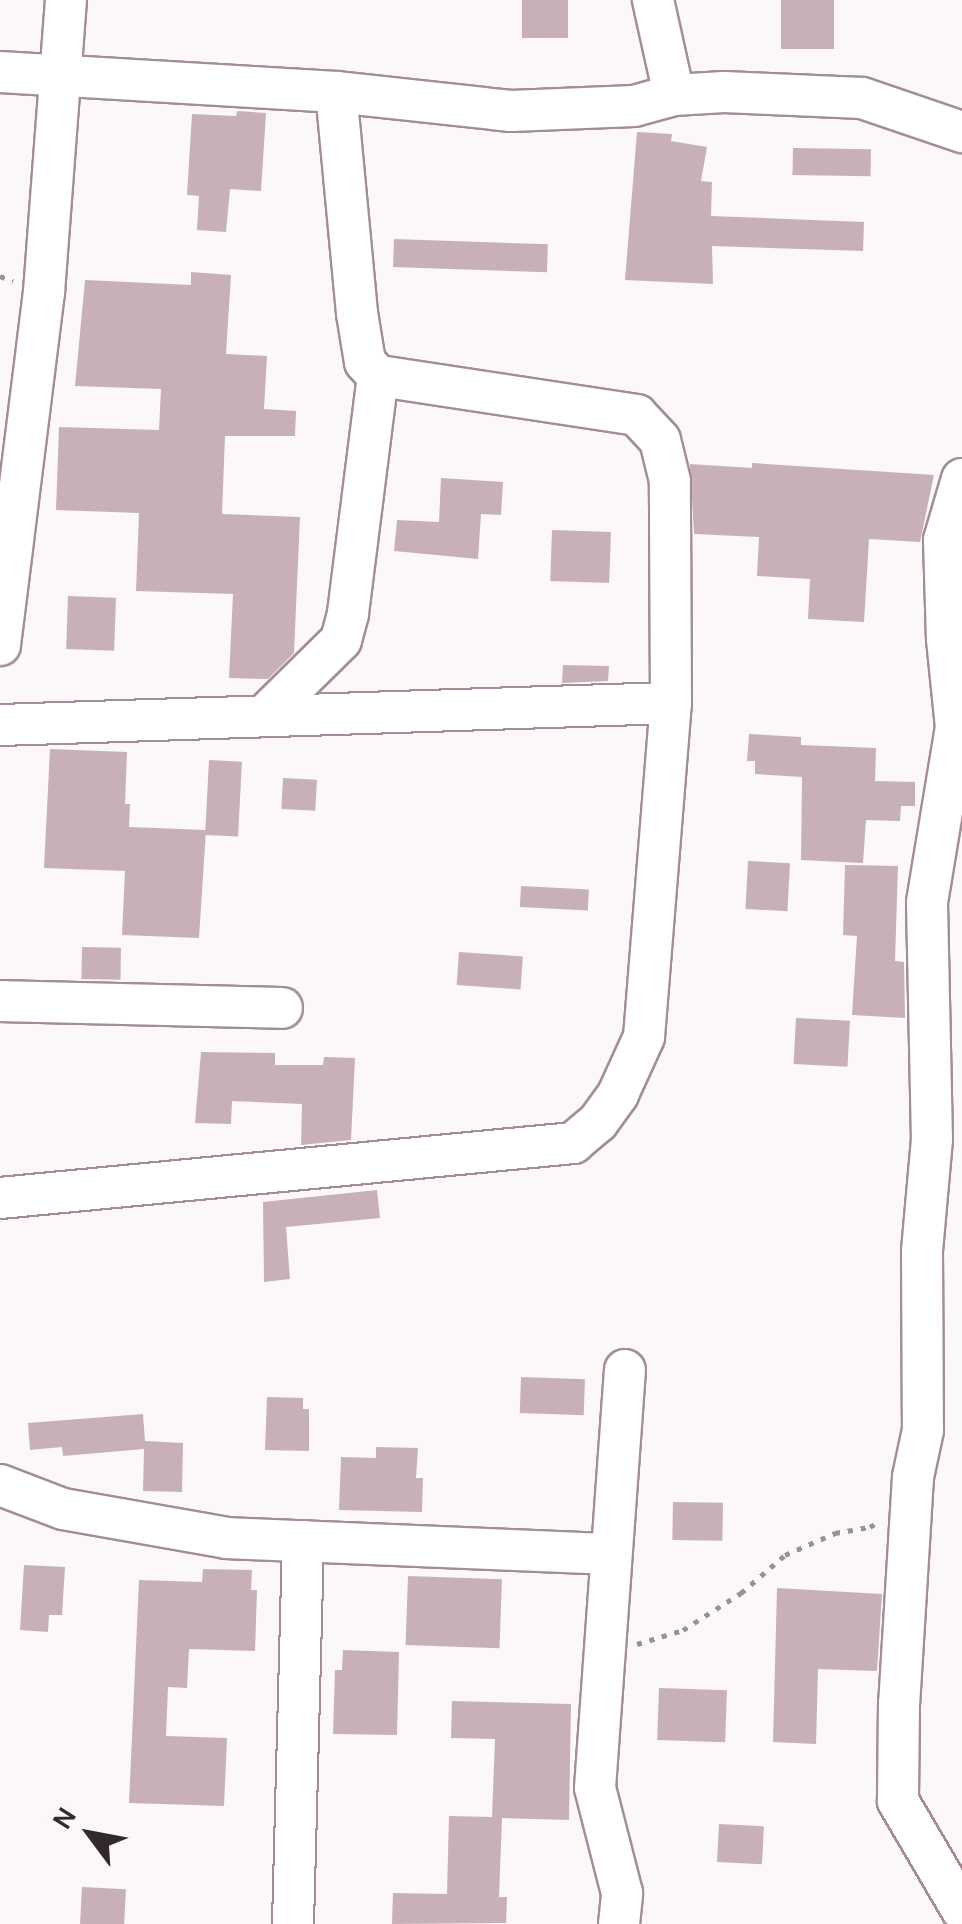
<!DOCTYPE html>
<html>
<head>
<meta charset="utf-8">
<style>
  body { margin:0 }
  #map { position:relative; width:962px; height:1924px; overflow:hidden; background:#fcf7f8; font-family:Karla,sans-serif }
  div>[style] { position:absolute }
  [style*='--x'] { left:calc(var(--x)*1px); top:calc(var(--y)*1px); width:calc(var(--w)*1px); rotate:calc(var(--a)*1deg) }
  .building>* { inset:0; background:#c7b1b7; transform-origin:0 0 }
  .path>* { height:5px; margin-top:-2.5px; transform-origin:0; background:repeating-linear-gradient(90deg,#999294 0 5px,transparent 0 13px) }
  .roads { filter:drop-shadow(2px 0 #a48e94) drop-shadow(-2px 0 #a48e94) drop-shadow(0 2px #a48e94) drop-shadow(0 -2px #a48e94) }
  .minor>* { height:40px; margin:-20px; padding:0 20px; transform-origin:20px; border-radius:20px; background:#fff }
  span { translate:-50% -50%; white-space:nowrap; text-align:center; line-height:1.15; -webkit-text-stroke:9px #fcf7f8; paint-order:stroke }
  .north { position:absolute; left:40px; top:1784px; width:100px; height:100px; -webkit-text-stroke:8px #fcf7f8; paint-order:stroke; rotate:302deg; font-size:28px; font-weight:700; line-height:40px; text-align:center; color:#32292c }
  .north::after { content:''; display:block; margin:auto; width:35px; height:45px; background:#32292c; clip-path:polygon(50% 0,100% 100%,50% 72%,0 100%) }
</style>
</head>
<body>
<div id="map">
  <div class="building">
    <i style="left:522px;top:0;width:46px;height:38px"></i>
    <i style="left:781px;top:0;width:53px;height:49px"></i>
    <i style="clip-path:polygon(237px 111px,266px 113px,261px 191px,230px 189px,226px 232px,197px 230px,199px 196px,187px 195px,192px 114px,236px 116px)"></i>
    <i style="clip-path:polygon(637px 132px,672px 134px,671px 141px,707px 147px,701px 181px,712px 182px,711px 216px,864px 222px,863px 251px,712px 246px,713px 284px,625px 280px)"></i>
    <i style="left:793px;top:148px;width:78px;height:27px;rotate:1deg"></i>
    <i style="left:394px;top:239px;width:154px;height:28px;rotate:2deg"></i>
    <i style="clip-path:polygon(191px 272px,231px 275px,226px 354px,267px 356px,264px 409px,296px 411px,295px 436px,225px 436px,222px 514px,300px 517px,294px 653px,268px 679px,229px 678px,233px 594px,136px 591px,139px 513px,56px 510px,59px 427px,159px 430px,161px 389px,75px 386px,85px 280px,191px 285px)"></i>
    <i style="clip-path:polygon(752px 463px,934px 475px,920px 542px,869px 539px,864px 622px,808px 619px,810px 579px,757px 576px,759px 537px,694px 534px,690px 464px,752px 468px)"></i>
    <i style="clip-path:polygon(441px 478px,503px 482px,501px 515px,481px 514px,478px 559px,394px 551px,397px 520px,439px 522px)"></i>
    <i style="left:552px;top:530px;width:59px;height:51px;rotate:2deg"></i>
    <i style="left:68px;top:596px;width:48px;height:53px;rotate:2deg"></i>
    <i style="clip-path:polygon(563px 665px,609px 666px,608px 681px,562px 683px)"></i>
    <i style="clip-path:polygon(749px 734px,801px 737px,801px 745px,876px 748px,875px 781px,915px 782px,915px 806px,901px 806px,900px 821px,866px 820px,863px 863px,801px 860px,802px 777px,755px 774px,755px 761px,747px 761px)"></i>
    <i style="clip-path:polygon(50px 749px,127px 752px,125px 804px,130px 804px,129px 827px,206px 830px,199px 938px,122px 935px,125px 871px,44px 868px)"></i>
    <i style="left:209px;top:760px;width:33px;height:75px;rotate:3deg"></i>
    <i style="left:283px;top:778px;width:34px;height:31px;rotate:3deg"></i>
    <i style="left:748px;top:861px;width:42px;height:48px;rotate:3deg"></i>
    <i style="clip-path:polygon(845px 865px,898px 866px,895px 961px,904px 962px,905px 1018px,852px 1015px,857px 936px,843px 935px)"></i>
    <i style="left:521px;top:886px;width:68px;height:21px;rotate:3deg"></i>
    <i style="left:82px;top:947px;width:39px;height:32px;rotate:1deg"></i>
    <i style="left:459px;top:952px;width:64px;height:33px;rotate:4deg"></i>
    <i style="left:796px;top:1018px;width:54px;height:46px;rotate:3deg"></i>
    <i style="clip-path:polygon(201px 1052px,275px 1053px,275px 1065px,323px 1065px,324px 1057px,355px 1058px,351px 1140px,301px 1145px,302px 1104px,232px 1101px,231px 1124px,195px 1123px)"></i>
    <i style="clip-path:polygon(377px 1190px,380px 1218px,286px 1227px,290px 1279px,264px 1282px,263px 1202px)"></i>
    <i style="left:521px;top:1377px;width:64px;height:36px;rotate:2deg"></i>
    <i style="clip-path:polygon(267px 1397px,303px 1398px,303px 1409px,309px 1409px,309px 1451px,265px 1450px)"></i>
    <i style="clip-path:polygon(143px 1414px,145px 1441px,183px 1443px,182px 1492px,143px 1491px,144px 1449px,63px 1456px,62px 1447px,30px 1450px,28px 1423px)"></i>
    <i style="clip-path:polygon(376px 1447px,418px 1448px,416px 1478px,423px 1478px,422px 1512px,339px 1510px,341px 1457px,376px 1458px)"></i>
    <i style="left:673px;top:1502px;width:50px;height:38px;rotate:1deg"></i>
    <i style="clip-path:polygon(24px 1565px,65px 1567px,62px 1615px,49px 1615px,48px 1632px,20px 1630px)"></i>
    <i style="clip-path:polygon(203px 1569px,252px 1570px,251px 1590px,257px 1590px,255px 1651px,189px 1649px,187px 1688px,168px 1687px,166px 1736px,227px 1738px,224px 1806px,129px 1803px,139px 1580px,202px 1582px)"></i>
    <i style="left:408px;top:1576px;width:94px;height:69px;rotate:2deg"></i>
    <i style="clip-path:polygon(777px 1588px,882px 1594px,877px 1671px,818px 1669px,816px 1744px,773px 1742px)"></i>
    <i style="clip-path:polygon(343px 1650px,399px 1652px,397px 1735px,333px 1734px,335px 1670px,342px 1670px)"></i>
    <i style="left:659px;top:1688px;width:68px;height:52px;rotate:2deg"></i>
    <i style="clip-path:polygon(452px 1701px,571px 1704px,569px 1820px,502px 1818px,499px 1897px,507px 1897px,506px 1923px,392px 1924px,393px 1893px,447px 1894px,449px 1816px,492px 1817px,495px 1739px,451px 1738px)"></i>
    <i style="left:719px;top:1824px;width:45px;height:38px;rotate:3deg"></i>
    <i style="left:82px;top:1887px;width:44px;height:37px;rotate:3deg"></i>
  </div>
  <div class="path">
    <i style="--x:0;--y:276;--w:14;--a:21"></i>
    <i style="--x:637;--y:1644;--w:48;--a:-16.9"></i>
    <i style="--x:683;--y:1630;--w:69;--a:-32.5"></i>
    <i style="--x:741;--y:1593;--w:58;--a:-40.8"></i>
    <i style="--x:785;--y:1555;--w:55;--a:-23.7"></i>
    <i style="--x:835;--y:1533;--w:36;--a:-10"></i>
    <i style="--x:870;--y:1527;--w:9;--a:-32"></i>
  </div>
  <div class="roads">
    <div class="minor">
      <i style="--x:653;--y:0;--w:97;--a:77.5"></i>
      <i style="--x:0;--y:72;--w:337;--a:3.4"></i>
      <i style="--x:336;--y:92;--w:176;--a:6.2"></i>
      <i style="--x:511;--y:111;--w:123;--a:-2.3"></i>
      <i style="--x:634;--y:106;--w:41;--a:-15.4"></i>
      <i style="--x:674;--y:95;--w:50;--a:-3.4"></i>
      <i style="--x:724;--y:92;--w:138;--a:2.5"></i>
      <i style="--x:862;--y:98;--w:106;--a:18.8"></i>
      <i style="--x:962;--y:479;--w:64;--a:106.4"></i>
      <i style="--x:944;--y:540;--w:99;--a:88.3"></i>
      <i style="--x:947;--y:639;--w:88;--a:84.2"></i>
      <i style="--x:956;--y:727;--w:178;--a:99.4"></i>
      <i style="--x:927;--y:903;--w:236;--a:88.8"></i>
      <i style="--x:932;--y:1139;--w:112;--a:95.1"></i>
      <i style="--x:922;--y:1251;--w:179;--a:89.7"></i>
      <i style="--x:923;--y:1430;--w:48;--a:102"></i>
      <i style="--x:913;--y:1477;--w:226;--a:93.5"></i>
      <i style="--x:899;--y:1703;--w:98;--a:90.6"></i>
      <i style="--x:898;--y:1801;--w:126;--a:59.6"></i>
      <i style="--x:0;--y:645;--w:356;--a:-82.9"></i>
      <i style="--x:44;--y:292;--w:293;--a:-85.7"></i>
      <i style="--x:264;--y:716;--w:108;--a:-44.6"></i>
      <i style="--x:341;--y:640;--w:28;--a:-75"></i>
      <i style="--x:348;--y:613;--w:239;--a:-82.8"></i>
      <i style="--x:0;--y:725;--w:671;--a:-1.88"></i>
      <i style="--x:0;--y:1001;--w:282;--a:1.4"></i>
      <i style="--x:0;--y:1198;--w:576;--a:-5.48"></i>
      <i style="--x:573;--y:1143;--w:33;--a:-40"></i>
      <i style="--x:598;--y:1122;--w:34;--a:-54"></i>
      <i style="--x:618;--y:1094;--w:63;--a:-65.5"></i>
      <i style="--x:644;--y:1037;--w:335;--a:-85.4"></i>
      <i style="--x:671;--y:703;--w:222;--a:-90.3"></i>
      <i style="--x:670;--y:481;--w:42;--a:-103.7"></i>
      <i style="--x:660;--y:440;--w:34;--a:-133"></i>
      <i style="--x:637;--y:415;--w:262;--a:-171.4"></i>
      <i style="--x:378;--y:376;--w:19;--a:-133"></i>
      <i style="--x:365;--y:362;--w:50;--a:-99.3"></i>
      <i style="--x:357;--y:313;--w:222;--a:-95.4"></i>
      <i style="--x:0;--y:1485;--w:67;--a:20.9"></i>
      <i style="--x:63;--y:1509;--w:167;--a:10"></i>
      <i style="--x:227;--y:1538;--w:383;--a:2.4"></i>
      <i style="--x:293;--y:1924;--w:383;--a:-88.5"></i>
      <i style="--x:619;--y:1924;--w:31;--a:-84"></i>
      <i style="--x:622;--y:1893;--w:108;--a:-104.4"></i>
      <i style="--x:595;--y:1788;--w:419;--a:-85.9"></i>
    </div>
  </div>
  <div class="north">N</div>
</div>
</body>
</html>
